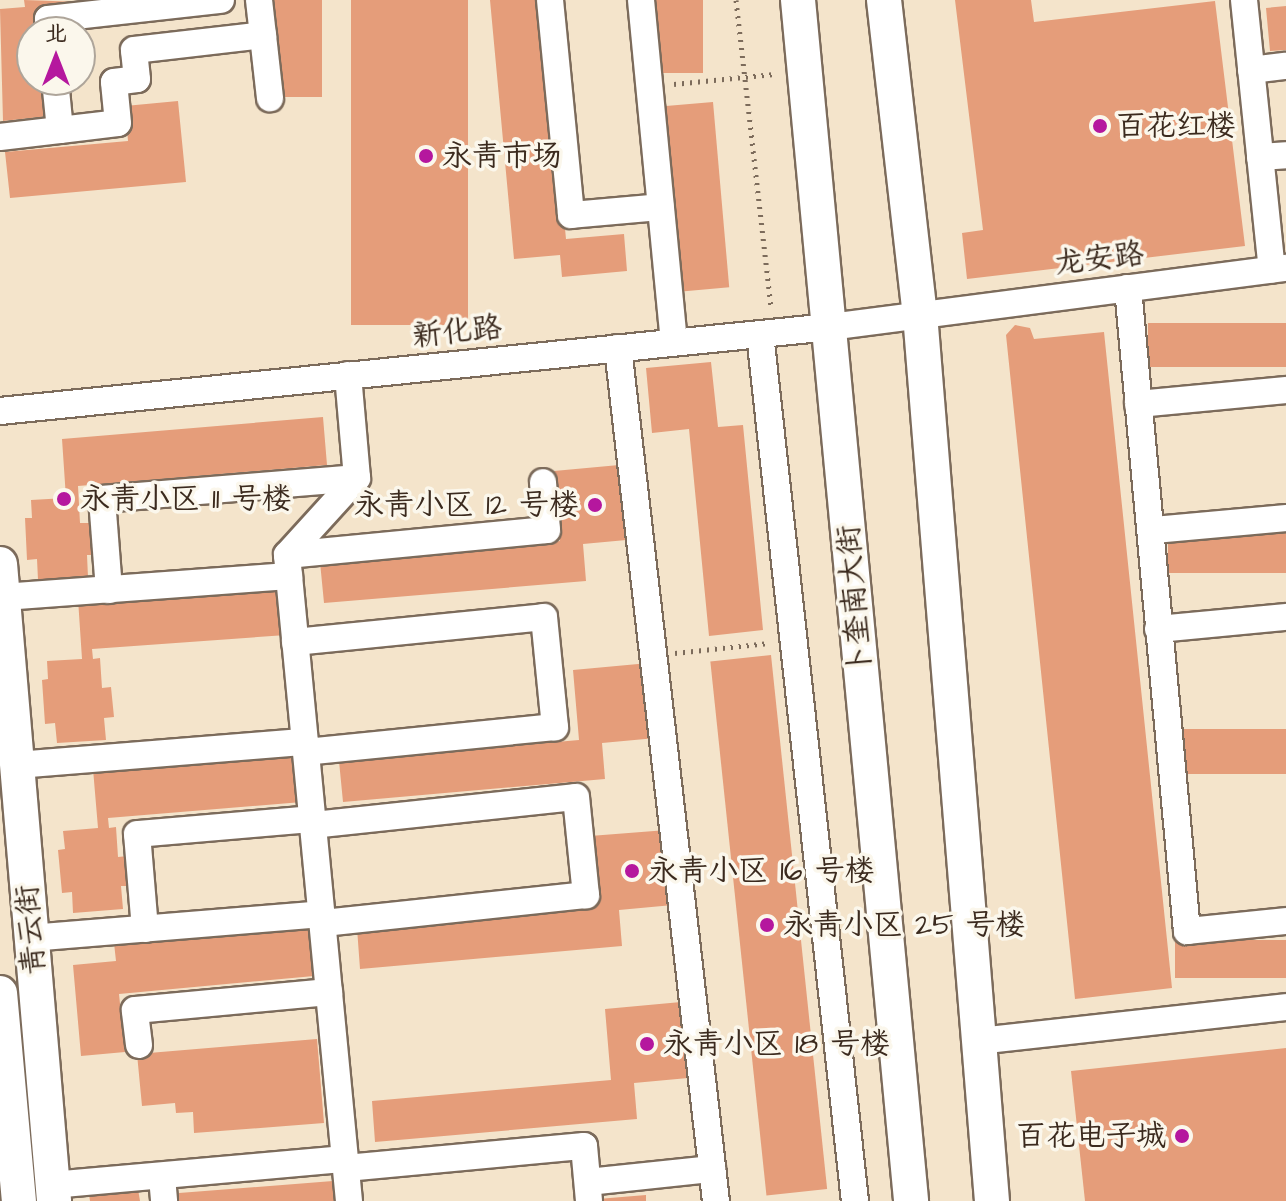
<!DOCTYPE html>
<html>
<head>
<meta charset="utf-8">
<style>
  body { margin:0 }
  #map { position:relative; width:1286px; height:1201px; overflow:hidden; background:#f4e4cb; font-family:"Architects Daughter","LXGW WenKai TC",sans-serif }
  div>[style] { position:absolute }
  [style*='--x'] { left:calc(var(--x)*1px); top:calc(var(--y)*1px); width:calc(var(--w)*1px); rotate:calc(var(--a)*1deg) }
  .building>* { inset:0; background:#e59d7a; transform-origin:0 0 }
  .path>* { height:5px; margin-top:-2.5px; transform-origin:0; background:repeating-linear-gradient(90deg,#7c6b5b 0 2px,transparent 0 8px) }
  .roads { filter:drop-shadow(2px 0 #7c6b5b) drop-shadow(-2px 0 #7c6b5b) drop-shadow(0 2px #7c6b5b) drop-shadow(0 -2px #7c6b5b) }
  .minor>* { height:26px; margin:-13px; padding:0 13px; transform-origin:13px; border-radius:13px; background:#fff }
  .major>* { height:34px; margin:-17px; padding:0 17px; transform-origin:17px; border-radius:17px; background:#fff }
  .dots>* { width:22px; height:22px; translate:-50% -50%; box-sizing:border-box; border:4px solid #fbf7ec; border-radius:50% }
  span { translate:-50% -50%; white-space:nowrap; text-align:center; line-height:1.15; -webkit-text-stroke:7px #fbf7ec; paint-order:stroke }
  .poi-label { font-size:30px; color:#3b2a1e }
  .left { translate:0 -50%; text-align:left }
  .right { translate:-100% -50%; text-align:right }
  .street-label { font-size:30px; color:#3b2a1e }
  .north { position:absolute; left:16px; top:16px; width:80px; height:80px; box-sizing:border-box; background:#fbf7ec; border:2px solid #aea59a; border-radius:50%; rotate:0deg; font-size:22px; font-weight:700; line-height:32px; text-align:center; color:#3b2a1e }
  .north::after { content:''; display:block; margin:auto; width:28px; height:36px; background:#b5179e; clip-path:polygon(50% 0,100% 100%,50% 72%,0 100%) }
</style>
</head>
<body>
<div id="map">
  <div class="building">
    <i style="clip-path:polygon(24px 0,81px 2px,38px 7px,40px 32px,32px 32px,32px 80px,45px 80px,49px 116px,3px 121px,0 9px,25px 7px)"></i>
    <i style="left:270px;top:0;width:52px;height:97px"></i>
    <i style="left:351px;top:0;width:117px;height:325px"></i>
    <i style="clip-path:polygon(490px 0,543px 0,566px 239px,624px 234px,627px 271px,562px 277px,560px 255px,514px 259px)"></i>
    <i style="left:648px;top:0;width:55px;height:73px"></i>
    <i style="clip-path:polygon(955px 0,1031px 0,1034px 22px,1215px 1px,1245px 246px,967px 279px,962px 233px,983px 230px)"></i>
    <i style="clip-path:polygon(1286px 6px,1286px 50px,1270px 51px,1266px 8px)"></i>
    <i style="clip-path:polygon(178px 101px,186px 182px,10px 198px,5px 152px,128px 141px,125px 106px)"></i>
    <i style="left:713px;top:102px;width:186px;height:53px;rotate:85deg"></i>
    <i style="left:1286px;top:323px;width:44px;height:138px;rotate:90deg"></i>
    <i style="clip-path:polygon(1015px 325px,1030px 328px,1034px 339px,1104px 332px,1172px 988px,1075px 999px,1006px 335px)"></i>
    <i style="clip-path:polygon(711px 362px,718px 427px,743px 425px,763px 630px,709px 636px,689px 429px,652px 433px,646px 368px)"></i>
    <i style="clip-path:polygon(323px 417px,327px 465px,78px 486px,80px 523px,95px 523px,96px 555px,87px 555px,88px 577px,38px 580px,37px 559px,27px 560px,25px 518px,32px 518px,31px 500px,66px 498px,62px 439px)"></i>
    <i style="clip-path:polygon(630px 464px,637px 539px,583px 544px,586px 581px,324px 603px,320px 562px,560px 541px,554px 471px)"></i>
    <i style="left:1286px;top:528px;width:45px;height:118px;rotate:90deg"></i>
    <i style="clip-path:polygon(283px 584px,286px 635px,92px 649px,93px 659px,100px 658px,102px 688px,111px 687px,114px 717px,104px 718px,106px 740px,57px 743px,55px 723px,45px 724px,42px 680px,48px 679px,47px 661px,82px 659px,78px 599px)"></i>
    <i style="left:771px;top:655px;width:537px;height:61px;rotate:84deg"></i>
    <i style="clip-path:polygon(649px 663px,656px 738px,602px 743px,605px 779px,343px 802px,339px 761px,579px 740px,573px 670px)"></i>
    <i style="left:1286px;top:729px;width:45px;height:113px;rotate:90deg"></i>
    <i style="clip-path:polygon(297px 751px,302px 802px,108px 818px,109px 828px,116px 827px,118px 857px,128px 856px,130px 886px,121px 886px,123px 909px,73px 913px,72px 892px,62px 893px,58px 850px,65px 849px,63px 831px,98px 828px,93px 769px)"></i>
    <i style="clip-path:polygon(667px 830px,673px 905px,619px 910px,622px 946px,360px 969px,357px 928px,597px 907px,590px 836px)"></i>
    <i style="clip-path:polygon(309px 925px,314px 976px,119px 994px,125px 1052px,81px 1056px,73px 965px,116px 961px,114px 943px)"></i>
    <i style="left:1286px;top:940px;width:38px;height:111px;rotate:90deg"></i>
    <i style="clip-path:polygon(681px 1002px,688px 1078px,634px 1083px,637px 1119px,375px 1142px,372px 1101px,611px 1080px,605px 1009px)"></i>
    <i style="clip-path:polygon(317px 1039px,324px 1123px,194px 1133px,193px 1112px,176px 1113px,175px 1103px,142px 1106px,137px 1054px)"></i>
    <i style="clip-path:polygon(1286px 1048px,1286px 1201px,1085px 1201px,1071px 1071px)"></i>
    <i style="clip-path:polygon(333px 1181px,335px 1201px,179px 1201px,179px 1193px)"></i>
    <i style="clip-path:polygon(138px 1189px,140px 1201px,90px 1201px,89px 1194px)"></i>
    <i style="clip-path:polygon(646px 1195px,646px 1201px,598px 1201px,598px 1199px)"></i>
  </div>
  <div class="path">
    <i style="--x:736;--y:0;--w:311;--a:83.5"></i>
    <i style="--x:674;--y:84;--w:101;--a:-5.7"></i>
    <i style="--x:675;--y:653;--w:95;--a:-6.1"></i>
  </div>
  <div class="roads">
    <div class="minor">
      <i style="--x:259;--y:0;--w:99;--a:83.6"></i>
      <i style="--x:550;--y:0;--w:216;--a:84.4"></i>
      <i style="--x:571;--y:215;--w:90;--a:-5.1"></i>
      <i style="--x:641;--y:0;--w:344;--a:84.5"></i>
      <i style="--x:1244;--y:0;--w:271;--a:84.1"></i>
      <i style="--x:49;--y:32;--w:13;--a:-94"></i>
      <i style="--x:48;--y:19;--w:174;--a:-6.3"></i>
      <i style="--x:1251;--y:70;--w:35;--a:-7"></i>
      <i style="--x:60;--y:130;--w:58;--a:-6.9"></i>
      <i style="--x:118;--y:123;--w:41;--a:-95.6"></i>
      <i style="--x:114;--y:82;--w:23;--a:-7"></i>
      <i style="--x:137;--y:79;--w:29;--a:-96"></i>
      <i style="--x:134;--y:50;--w:130;--a:-6.6"></i>
      <i style="--x:0;--y:137;--w:60;--a:-6.7"></i>
      <i style="--x:60;--y:130;--w:50;--a:-95.7"></i>
      <i style="--x:1260;--y:157;--w:26;--a:-4"></i>
      <i style="--x:1128;--y:288;--w:646;--a:84.76"></i>
      <i style="--x:1187;--y:931;--w:100;--a:-5.8"></i>
      <i style="--x:760;--y:334;--w:872;--a:83.75"></i>
      <i style="--x:618;--y:348;--w:859;--a:83.45"></i>
      <i style="--x:348;--y:375;--w:103;--a:85"></i>
      <i style="--x:357;--y:478;--w:104;--a:132.3"></i>
      <i style="--x:287;--y:555;--w:649;--a:84.52"></i>
      <i style="--x:1138;--y:404;--w:149;--a:-5.4"></i>
      <i style="--x:0;--y:411;--w:834;--a:-5.78"></i>
      <i style="--x:830;--y:327;--w:460;--a:-7.4"></i>
      <i style="--x:1154;--y:530;--w:133;--a:-5.2"></i>
      <i style="--x:287;--y:555;--w:261;--a:-5.5"></i>
      <i style="--x:547;--y:530;--w:48;--a:-94.8"></i>
      <i style="--x:109;--y:590;--w:91;--a:-94.4"></i>
      <i style="--x:102;--y:499;--w:256;--a:-4.7"></i>
      <i style="--x:3;--y:597;--w:287;--a:-4.2"></i>
      <i style="--x:1158;--y:629;--w:129;--a:-5.4"></i>
      <i style="--x:295;--y:642;--w:250;--a:-5.7"></i>
      <i style="--x:544;--y:617;--w:111;--a:84.3"></i>
      <i style="--x:555;--y:727;--w:250;--a:174.3"></i>
      <i style="--x:17;--y:765;--w:289;--a:-4.6"></i>
      <i style="--x:313;--y:825;--w:264;--a:-6.1"></i>
      <i style="--x:576;--y:797;--w:99;--a:84.2"></i>
      <i style="--x:586;--y:895;--w:265;--a:173.9"></i>
      <i style="--x:145;--y:929;--w:95;--a:-94.8"></i>
      <i style="--x:137;--y:834;--w:176;--a:-4.9"></i>
      <i style="--x:31;--y:938;--w:291;--a:-4.7"></i>
      <i style="--x:979;--y:1041;--w:309;--a:-6.3"></i>
      <i style="--x:139;--y:1045;--w:35;--a:-97"></i>
      <i style="--x:135;--y:1010;--w:195;--a:-5.3"></i>
      <i style="--x:346;--y:1168;--w:239;--a:-5.3"></i>
      <i style="--x:584;--y:1146;--w:55;--a:84.8"></i>
      <i style="--x:162;--y:1177;--w:24;--a:85"></i>
      <i style="--x:588;--y:1182;--w:125;--a:-6"></i>
      <i style="--x:52;--y:1185;--w:294;--a:-5.1"></i>
    </div>
    <div class="major">
      <i style="--x:798;--y:0;--w:1206;--a:84.62"></i>
      <i style="--x:884;--y:0;--w:316;--a:83.5"></i>
      <i style="--x:920;--y:314;--w:890;--a:85.36"></i>
      <i style="--x:0;--y:564;--w:639;--a:85.15"></i>
      <i style="--x:0;--y:993;--w:209;--a:84.8"></i>
    </div>
  </div>
  <div class="dots">
    <i style="left:1100px;top:126px;background:#b5179e"></i>
    <i style="left:426px;top:156px;background:#b5179e"></i>
    <i style="left:64px;top:499px;background:#b5179e"></i>
    <i style="left:595px;top:505px;background:#b5179e"></i>
    <i style="left:632px;top:871px;background:#b5179e"></i>
    <i style="left:767px;top:925px;background:#b5179e"></i>
    <i style="left:647px;top:1044px;background:#b5179e"></i>
    <i style="left:1182px;top:1136px;background:#b5179e"></i>
  </div>
  <div class="poi-label">
    <span class="left" style="left:1116px;top:126px">百花红楼</span>
    <span class="left" style="left:442px;top:156px">永青市场</span>
    <span class="left" style="left:80px;top:499px">永青小区 11 号楼</span>
    <span class="right" style="left:579px;top:505px">永青小区 12 号楼</span>
    <span class="left" style="left:648px;top:871px">永青小区 16 号楼</span>
    <span class="left" style="left:783px;top:925px">永青小区 25 号楼</span>
    <span class="left" style="left:663px;top:1044px">永青小区 18 号楼</span>
    <span class="right" style="left:1166px;top:1136px">百花电子城</span>
  </div>
  <div class="street-label">
    <span style="left:1099px;top:259px;rotate:-7deg">龙安路</span>
    <span style="left:457px;top:332px;rotate:-6deg">新化路</span>
    <span style="left:855px;top:600px;rotate:-95deg">卜奎南大街</span>
    <span style="left:31px;top:930px;rotate:-95deg">青云街</span>
  </div>
  <div class="north">北</div>
</div>
</body>
</html>
